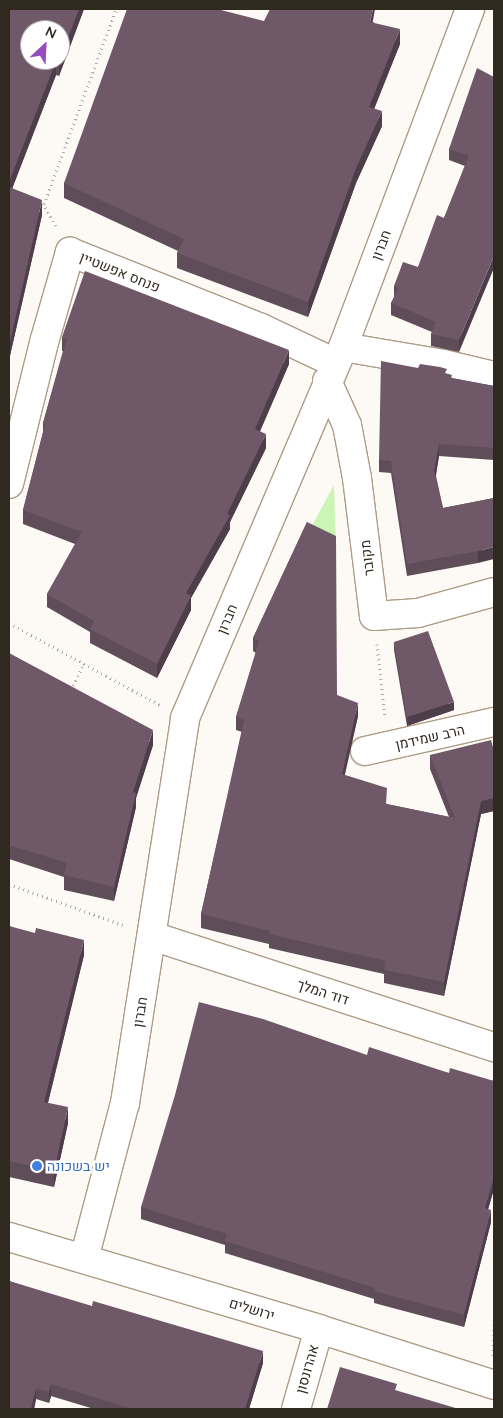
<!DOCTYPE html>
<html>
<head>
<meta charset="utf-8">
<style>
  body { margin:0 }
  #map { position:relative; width:503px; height:1418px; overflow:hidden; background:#fdf9f4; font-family:Quicksand,Heebo,sans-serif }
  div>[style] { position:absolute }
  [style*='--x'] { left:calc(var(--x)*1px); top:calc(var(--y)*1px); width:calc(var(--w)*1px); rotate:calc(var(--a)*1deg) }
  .green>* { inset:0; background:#cbf5b4 }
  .path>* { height:3px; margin-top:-1.5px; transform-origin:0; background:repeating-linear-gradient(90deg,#ada7a1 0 1px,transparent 0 5px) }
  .roads { filter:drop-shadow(1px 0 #ad9c86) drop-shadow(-1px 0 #ad9c86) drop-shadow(0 1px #ad9c86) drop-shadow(0 -1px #ad9c86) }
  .minor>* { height:28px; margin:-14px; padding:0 14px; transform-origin:14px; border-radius:14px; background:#fff }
  .wall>* { inset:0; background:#5f4d5a }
  .shaded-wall>* { inset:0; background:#4e3e4a }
  .building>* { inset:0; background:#6f5969 }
  .dots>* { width:14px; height:14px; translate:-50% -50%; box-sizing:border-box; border:2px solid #fff; border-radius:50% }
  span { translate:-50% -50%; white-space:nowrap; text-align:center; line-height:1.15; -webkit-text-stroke:5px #fff; paint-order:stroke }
  .street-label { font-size:14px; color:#302920 }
  .shop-label { font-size:14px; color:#366cbe }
  .left { translate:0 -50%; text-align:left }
  .frame { position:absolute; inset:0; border:10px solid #302920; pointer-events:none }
  .north { position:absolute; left:20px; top:20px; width:50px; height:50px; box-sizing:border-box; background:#fff; border:1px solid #aca9a6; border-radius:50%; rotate:25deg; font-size:14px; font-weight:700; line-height:20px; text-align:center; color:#302920 }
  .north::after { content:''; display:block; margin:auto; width:18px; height:22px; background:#964cbe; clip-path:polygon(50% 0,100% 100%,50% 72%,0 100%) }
</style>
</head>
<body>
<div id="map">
  <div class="green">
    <i style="clip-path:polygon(334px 485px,336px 549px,307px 535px)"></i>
  </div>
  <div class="path">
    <i style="--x:43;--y:203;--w:29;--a:61"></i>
    <i style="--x:44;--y:204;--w:208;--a:-69.7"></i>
    <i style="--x:9;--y:623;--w:172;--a:28.5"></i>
    <i style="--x:377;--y:644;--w:74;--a:83.8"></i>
    <i style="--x:71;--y:690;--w:30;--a:-64"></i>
    <i style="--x:9;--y:884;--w:121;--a:19.8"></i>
    <i style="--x:493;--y:1356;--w:34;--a:-88"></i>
  </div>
  <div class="roads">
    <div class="minor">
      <i style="--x:343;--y:347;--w:101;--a:9.6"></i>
      <i style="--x:443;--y:364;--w:52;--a:13.2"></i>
      <i style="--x:327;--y:381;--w:48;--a:65.6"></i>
      <i style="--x:347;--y:425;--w:54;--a:79.3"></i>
      <i style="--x:357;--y:478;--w:139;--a:83"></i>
      <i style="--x:374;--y:616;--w:44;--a:-3.9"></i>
      <i style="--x:418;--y:613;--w:79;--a:-15.4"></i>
      <i style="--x:9;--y:484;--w:149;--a:-76.1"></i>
      <i style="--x:45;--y:339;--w:91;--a:-74"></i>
      <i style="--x:70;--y:252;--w:206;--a:21.7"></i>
      <i style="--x:261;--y:328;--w:82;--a:25.3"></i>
      <i style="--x:365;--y:751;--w:132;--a:-12.7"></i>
      <i style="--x:152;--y:936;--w:360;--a:18"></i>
      <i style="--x:9;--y:1237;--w:323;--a:16.5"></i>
      <i style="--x:319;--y:1329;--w:184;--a:17.7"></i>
      <i style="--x:84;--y:1259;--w:161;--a:-75.3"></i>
      <i style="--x:125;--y:1103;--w:390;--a:-81.1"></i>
      <i style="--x:185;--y:718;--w:403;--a:-66.9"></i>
      <i style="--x:343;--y:347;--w:361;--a:-69.4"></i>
      <i style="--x:296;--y:1409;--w:83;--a:-74"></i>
    </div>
  </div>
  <div class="wall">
    <i style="clip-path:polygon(9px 9px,84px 9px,59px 76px,56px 75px,12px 188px,42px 215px,9px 360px)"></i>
    <i style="clip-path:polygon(264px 21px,373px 22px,400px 44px,374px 108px,382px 126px,356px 183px,308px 317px,177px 268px,177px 253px,178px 251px,64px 198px,64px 183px)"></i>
    <i style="clip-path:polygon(494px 77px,459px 352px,431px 346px,431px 334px,432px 332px,391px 315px,391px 303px,394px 298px,394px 286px,418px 267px,444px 218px,465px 166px,449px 160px,449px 149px)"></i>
    <i style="clip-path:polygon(62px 337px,289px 364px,260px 431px,266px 448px,230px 522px,230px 529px,191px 598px,191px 610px,157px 678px,90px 643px,90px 632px,47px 607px,47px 594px,75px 544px,23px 524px,23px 510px,43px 433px,43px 423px,63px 351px,62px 351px)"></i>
    <i style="clip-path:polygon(447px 374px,452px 378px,494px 386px,494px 460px,439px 456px,436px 476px,443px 508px,494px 498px,478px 563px,407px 576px,391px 473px,379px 472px,379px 460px)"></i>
    <i style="clip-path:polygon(307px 522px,337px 695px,358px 716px,344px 775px,387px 804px,449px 817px,430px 769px,430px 755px,494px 750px,494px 811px,481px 814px,444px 996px,384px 983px,384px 974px,269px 948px,269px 944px,201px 928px,201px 914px,242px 732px,236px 730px,236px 717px,256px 653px,253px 651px,253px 638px)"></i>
    <i style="clip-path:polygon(394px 642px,454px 710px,407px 726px,394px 650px)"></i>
    <i style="clip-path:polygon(9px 653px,153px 745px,136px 798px,136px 807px,114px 901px,64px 890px,64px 877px,9px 859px)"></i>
    <i style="clip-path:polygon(9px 926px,84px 955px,48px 1103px,68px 1123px,54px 1187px,9px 1177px)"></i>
    <i style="clip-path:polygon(367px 1055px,449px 1073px,494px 1081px,494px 1189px,488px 1209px,491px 1222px,464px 1327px,374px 1303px,374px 1299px,225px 1253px,225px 1245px,141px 1219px,141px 1207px)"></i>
    <i style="clip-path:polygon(9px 1281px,263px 1363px,249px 1409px,94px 1409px,51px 1396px,49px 1403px,36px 1399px,34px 1409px,9px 1409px)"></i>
  </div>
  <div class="shaded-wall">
    <i style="clip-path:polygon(79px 9px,84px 9px,59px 76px,59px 62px,60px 60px,60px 58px)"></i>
    <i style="clip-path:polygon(373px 9px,375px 9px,370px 37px,370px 22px)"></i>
    <i style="clip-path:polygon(400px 29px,400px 44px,369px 122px,369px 107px)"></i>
    <i style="clip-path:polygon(56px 61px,56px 75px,9px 197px,9px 182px)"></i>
    <i style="clip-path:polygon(382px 111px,382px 126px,356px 183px,308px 317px,308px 302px,356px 168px)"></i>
    <i style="clip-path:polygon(42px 200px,42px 215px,9px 360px,9px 346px)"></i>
    <i style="clip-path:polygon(494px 256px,494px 268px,459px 352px,459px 340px)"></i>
    <i style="clip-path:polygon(289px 350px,289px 364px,255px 443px,255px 429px)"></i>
    <i style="clip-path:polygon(266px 434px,266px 448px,230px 522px,230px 529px,191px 598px,191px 610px,157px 678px,157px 664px,186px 593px)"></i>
    <i style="clip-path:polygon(439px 444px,439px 456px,434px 483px,434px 471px)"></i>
    <i style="clip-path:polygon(494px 547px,494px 559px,478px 563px,478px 551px)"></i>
    <i style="clip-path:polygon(454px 702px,454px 710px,407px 726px,407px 717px)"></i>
    <i style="clip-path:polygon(358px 703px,358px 716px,342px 788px,342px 774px)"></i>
    <i style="clip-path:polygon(153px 730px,153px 745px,136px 798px,136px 807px,114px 901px,114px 887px,133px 792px)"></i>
    <i style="clip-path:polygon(494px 798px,494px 811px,481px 814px,444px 996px,444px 982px,481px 801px)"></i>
    <i style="clip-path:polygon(84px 940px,84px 955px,44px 1118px,44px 1102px)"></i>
    <i style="clip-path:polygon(68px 1107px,68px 1123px,54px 1187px,54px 1171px)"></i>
    <i style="clip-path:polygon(494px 1177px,494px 1189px,485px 1220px,485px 1208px)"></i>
    <i style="clip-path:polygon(491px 1210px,491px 1222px,464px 1327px,464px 1315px)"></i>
    <i style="clip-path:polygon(263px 1351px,263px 1363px,249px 1409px,245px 1409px)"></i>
    <i style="clip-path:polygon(51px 1384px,51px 1396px,49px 1403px,49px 1392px)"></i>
    <i style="clip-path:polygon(36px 1388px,36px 1399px,34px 1409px,31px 1409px)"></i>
  </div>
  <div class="building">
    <i style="clip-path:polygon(9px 9px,79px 9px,60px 58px,60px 30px,30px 30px,30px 60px,59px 60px,59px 62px,56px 61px,9px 182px)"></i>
    <i style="clip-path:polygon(127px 9px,217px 9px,264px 21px,270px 9px,373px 9px,370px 22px,400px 29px,369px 107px,382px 111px,356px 168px,308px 302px,177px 253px,184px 239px,64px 183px)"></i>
    <i style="clip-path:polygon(477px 68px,494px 77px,494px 256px,459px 340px,431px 334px,436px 322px,391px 303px,398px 288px,394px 286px,403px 262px,418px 267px,437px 215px,444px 218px,469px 155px,449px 149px)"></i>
    <i style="clip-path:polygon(9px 187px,42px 200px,9px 346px)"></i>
    <i style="clip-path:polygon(85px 271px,289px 350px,255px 429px,266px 434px,227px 514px,230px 515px,186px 593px,191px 596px,157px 664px,90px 629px,94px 621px,47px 594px,82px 532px,23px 510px,45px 424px,43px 423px,67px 339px,62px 337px)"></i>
    <i style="clip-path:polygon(381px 361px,418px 368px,420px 364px,440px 367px,447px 369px,445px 373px,452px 375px,451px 378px,494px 386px,494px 448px,439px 444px,434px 471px,443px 508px,494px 498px,494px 547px,478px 551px,407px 564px,391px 461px,379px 460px)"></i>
    <i style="clip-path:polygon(307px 522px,336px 536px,337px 695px,358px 703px,342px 774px,387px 788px,386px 804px,455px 818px,430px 755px,491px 740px,494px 751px,494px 750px,494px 798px,481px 801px,444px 982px,384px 970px,386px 961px,269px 934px,270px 931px,201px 914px,244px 720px,236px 717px,259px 641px,253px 638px)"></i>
    <i style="clip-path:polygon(428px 631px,454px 702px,407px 717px,394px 642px)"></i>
    <i style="clip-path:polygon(9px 653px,153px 730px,133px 792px,136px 793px,114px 887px,64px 875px,67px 863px,9px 845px)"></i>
    <i style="clip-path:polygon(9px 926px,35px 933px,36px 928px,84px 940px,44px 1102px,68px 1107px,54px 1171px,9px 1161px)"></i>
    <i style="clip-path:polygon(199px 1002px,263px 1019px,367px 1055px,369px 1047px,449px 1073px,450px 1068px,494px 1081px,494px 1177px,485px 1208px,491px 1210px,464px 1315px,374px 1291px,375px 1288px,225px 1241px,227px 1234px,141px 1207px,175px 1095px)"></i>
    <i style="clip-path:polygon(9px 1281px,92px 1306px,93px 1301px,263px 1351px,245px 1409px,132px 1409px,51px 1384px,49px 1392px,36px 1388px,31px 1409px,9px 1409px)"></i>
    <i style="clip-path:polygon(340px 1367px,397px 1384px,395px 1390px,459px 1409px,327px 1409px)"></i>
  </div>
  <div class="dots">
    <i style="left:37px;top:1166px;background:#3f7fe0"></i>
  </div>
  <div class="street-label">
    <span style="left:381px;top:245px;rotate:-69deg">חברון</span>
    <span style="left:120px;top:272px;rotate:22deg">פנחס אפשטיין</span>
    <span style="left:367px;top:558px;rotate:-97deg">מקובר</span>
    <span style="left:227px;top:619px;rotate:-67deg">חברון</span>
    <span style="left:430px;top:737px;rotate:-13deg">הרב שמידמן</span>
    <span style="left:323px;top:992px;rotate:18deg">דוד המלך</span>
    <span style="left:140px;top:1012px;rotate:-81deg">חברון</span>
    <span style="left:252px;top:1309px;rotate:17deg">ירושלים</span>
    <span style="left:307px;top:1369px;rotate:-74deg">אהרונסון</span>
  </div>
  <div class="shop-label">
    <span class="left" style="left:47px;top:1166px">יש בשכונה</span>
  </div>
  <div class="frame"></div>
  <div class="north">N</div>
</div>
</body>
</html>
